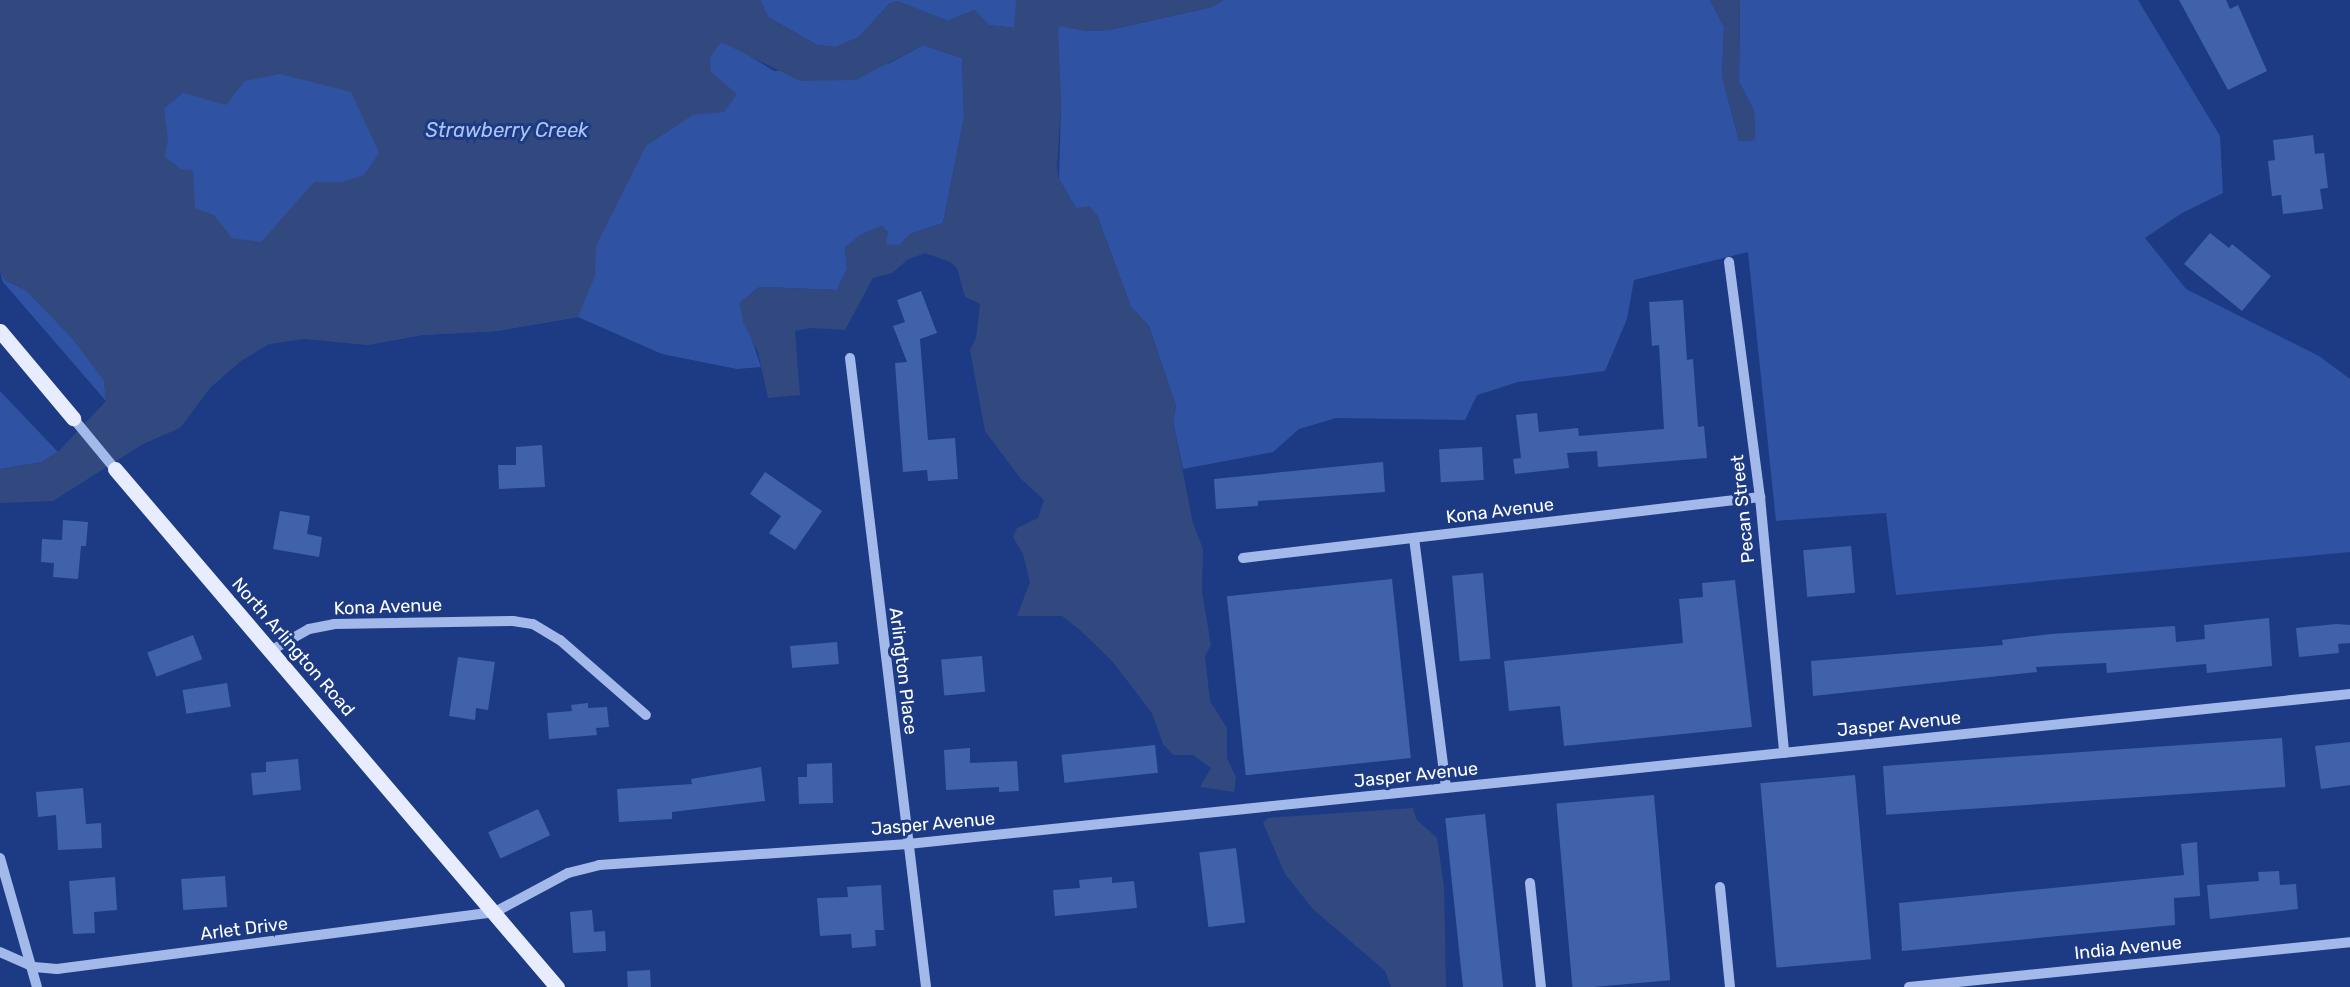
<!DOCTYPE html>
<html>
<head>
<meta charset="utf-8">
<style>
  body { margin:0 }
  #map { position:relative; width:2350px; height:987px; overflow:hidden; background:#1c3b84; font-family:Rubik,sans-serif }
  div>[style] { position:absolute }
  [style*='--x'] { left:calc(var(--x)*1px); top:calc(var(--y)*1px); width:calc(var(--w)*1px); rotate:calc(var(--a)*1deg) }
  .green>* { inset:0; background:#2f53a2 }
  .water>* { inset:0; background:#32497f }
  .building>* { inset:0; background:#4062ab; transform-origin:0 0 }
  .minor>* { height:10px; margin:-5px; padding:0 5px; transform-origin:5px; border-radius:5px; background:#a3b9ea }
  .major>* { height:15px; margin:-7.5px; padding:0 7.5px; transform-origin:7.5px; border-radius:7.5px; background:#e7edfe }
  span { translate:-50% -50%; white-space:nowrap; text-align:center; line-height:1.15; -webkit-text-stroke:6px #1c3b84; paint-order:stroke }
  .street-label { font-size:18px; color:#fff }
  .water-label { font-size:20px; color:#aec4f2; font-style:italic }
</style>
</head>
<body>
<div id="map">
  <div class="green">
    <i style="clip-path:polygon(739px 0,382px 262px,28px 220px,118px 88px)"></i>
    <i style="clip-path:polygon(760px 0,1016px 0,1017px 16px,1014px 28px,989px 25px,974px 10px,948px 21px,897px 1px,889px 4px,859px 37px,836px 47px,817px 45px,768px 17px)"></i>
    <i style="clip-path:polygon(1223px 0,1710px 0,1724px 27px,1722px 76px,1739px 141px,1755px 140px,1754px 111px,1739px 82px,1740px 0,2138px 0,2220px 136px,2223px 193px,2182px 213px,2145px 238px,2186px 289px,2319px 356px,2350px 379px,2350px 552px,1896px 595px,1886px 513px,1776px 521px,1748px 252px,1634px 280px,1627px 319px,1605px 371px,1518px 382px,1477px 395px,1465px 420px,1336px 418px,1299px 429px,1273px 452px,1183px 469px,1173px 422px,1176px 406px,1149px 326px,1131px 307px,1097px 215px,1076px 208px,1059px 179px,1061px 105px,1057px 25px,1087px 31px,1109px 30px,1212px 7px)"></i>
    <i style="clip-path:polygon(721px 42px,727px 42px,774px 71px,888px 64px,923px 45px,962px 58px,964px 118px,943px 223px,910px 234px,900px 245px,845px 247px,847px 269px,837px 290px,759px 287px,740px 303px,761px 367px,737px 369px,662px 354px,578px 317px,497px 331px,422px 335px,367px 345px)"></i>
    <i style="clip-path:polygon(0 271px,6px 281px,26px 290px,73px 339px,104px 380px,106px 401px,3px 282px)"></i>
    <i style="clip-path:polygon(0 391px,58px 452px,42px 462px,0 469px)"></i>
  </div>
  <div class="water">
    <i style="clip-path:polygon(evenodd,0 0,760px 0,768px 17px,817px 45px,836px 47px,859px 37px,889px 4px,898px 1px,948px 21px,974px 10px,989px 25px,1014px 28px,1016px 0,1223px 0,1212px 7px,1109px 30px,1087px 31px,1058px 26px,1061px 105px,1057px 167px,1059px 179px,1076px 208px,1090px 206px,1097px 215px,1131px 307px,1149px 326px,1176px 406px,1173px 422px,1193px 523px,1203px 549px,1202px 592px,1211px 645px,1205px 656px,1210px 701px,1227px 728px,1227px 758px,1236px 777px,1234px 792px,1200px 787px,1211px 768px,1193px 755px,1173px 755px,1163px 744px,1152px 713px,1112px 661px,1080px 630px,1062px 616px,1017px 616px,1030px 582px,1023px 554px,1013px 537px,1017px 528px,1038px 518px,1044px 500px,1020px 478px,985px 431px,970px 350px,976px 338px,980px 304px,965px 297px,957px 268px,950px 262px,925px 253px,907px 260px,892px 273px,873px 278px,845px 330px,811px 328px,795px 331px,800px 395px,768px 398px,758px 352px,743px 322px,740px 303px,759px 287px,837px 290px,847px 269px,845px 247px,860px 235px,882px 225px,888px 232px,886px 244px,899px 245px,910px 234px,943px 223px,964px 117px,962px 58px,923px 45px,856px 80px,800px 81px,721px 42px,710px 58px,711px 72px,737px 94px,724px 112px,693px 115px,646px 146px,596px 246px,595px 276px,578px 317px,497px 331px,422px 335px,367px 345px,304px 339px,269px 344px,241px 361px,211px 387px,180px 428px,143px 444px,53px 501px,0 503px,0 469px,42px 462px,58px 452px,106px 401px,104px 381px,73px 339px,26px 290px,6px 281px,0 271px,0 0,280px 74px,351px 92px,379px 153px,364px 175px,341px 182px,314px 182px,261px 242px,232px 238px,214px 215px,195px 208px,193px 170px,181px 169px,165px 157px,168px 139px,164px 109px,183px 93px,226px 105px,245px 81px,280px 74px)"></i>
    <i style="clip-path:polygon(1710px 0,1740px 0,1739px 82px,1754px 111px,1755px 140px,1739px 141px,1722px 76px,1724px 27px)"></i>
    <i style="clip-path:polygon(1413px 808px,1417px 820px,1437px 838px,1444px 887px,1446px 987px,1391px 987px,1385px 971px,1313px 909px,1285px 874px,1263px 823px,1268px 818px)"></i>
  </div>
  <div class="building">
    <i style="clip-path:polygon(2179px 0,2226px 0,2230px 9px,2238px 5px,2267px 71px,2228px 90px)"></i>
    <i style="clip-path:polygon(2313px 135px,2315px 154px,2324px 153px,2328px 188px,2320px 189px,2323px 209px,2283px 214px,2281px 195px,2272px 196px,2268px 161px,2275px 160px,2273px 140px)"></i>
    <i style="clip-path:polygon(2210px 233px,2229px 248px,2232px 244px,2271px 276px,2242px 311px,2184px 264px)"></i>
    <i style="clip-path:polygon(921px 291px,937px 333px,920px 339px,928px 440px,955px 438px,958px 479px,928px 481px,927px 470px,903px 472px,895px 363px,907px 362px,893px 326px,905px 322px,897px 300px)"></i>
    <i style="clip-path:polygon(1683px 300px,1687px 360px,1693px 359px,1698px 427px,1704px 426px,1707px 458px,1598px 467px,1597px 451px,1567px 453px,1569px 468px,1515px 474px,1513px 459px,1521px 458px,1516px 415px,1537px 413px,1539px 432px,1578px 428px,1579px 436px,1664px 429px,1659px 345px,1652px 346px,1649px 302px)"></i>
    <i style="clip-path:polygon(542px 445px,545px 487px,499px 489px,498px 465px,516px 465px,516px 447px)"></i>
    <i style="left:1482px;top:447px;width:33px;height:43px;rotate:87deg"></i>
    <i style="clip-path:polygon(1383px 462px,1385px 492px,1258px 501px,1258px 506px,1216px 509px,1214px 479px)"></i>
    <i style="clip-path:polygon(765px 472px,822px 511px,795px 550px,769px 533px,781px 516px,750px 494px)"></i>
    <i style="clip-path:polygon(280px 511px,310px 516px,307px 534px,322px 537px,319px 557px,273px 549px)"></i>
    <i style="clip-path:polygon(63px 520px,88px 522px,86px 546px,81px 546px,78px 579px,53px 577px,54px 563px,41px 562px,42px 539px,62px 540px)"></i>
    <i style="left:1851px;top:546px;width:47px;height:48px;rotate:85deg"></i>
    <i style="left:1483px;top:573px;width:86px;height:31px;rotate:85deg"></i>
    <i style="left:1392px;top:579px;width:180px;height:166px;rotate:84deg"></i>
    <i style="clip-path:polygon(1735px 580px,1752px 727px,1564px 746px,1560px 706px,1509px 711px,1504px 661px,1683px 643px,1679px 599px,1703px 597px,1702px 583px)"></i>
    <i style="clip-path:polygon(2269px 618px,2272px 666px,2207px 673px,2206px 664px,2107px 673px,2106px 663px,2036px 667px,2037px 672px,1813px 696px,1811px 661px,2003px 645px,2002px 640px,2051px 634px,2175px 626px,2176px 642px,2205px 639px,2204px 625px)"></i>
    <i style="clip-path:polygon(2336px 624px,2350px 625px,2350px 643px,2338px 644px,2339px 653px,2299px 657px,2296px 628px)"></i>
    <i style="left:193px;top:635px;width:26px;height:49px;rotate:69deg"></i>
    <i style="left:837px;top:642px;width:22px;height:47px;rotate:85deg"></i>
    <i style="left:982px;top:656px;width:36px;height:41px;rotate:85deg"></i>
    <i style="clip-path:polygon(458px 657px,495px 662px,488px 710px,476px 708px,475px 720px,449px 716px)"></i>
    <i style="left:227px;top:683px;width:24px;height:45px;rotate:81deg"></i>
    <i style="clip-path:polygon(588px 703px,588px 708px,607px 707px,609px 727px,596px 728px,597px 735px,549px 739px,547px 713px,572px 711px,571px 705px)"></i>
    <i style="left:2282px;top:738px;width:49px;height:400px;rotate:86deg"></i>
    <i style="clip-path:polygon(2350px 742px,2350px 785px,2321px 789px,2315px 746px)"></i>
    <i style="left:1155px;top:745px;width:28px;height:94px;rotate:84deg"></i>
    <i style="clip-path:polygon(970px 748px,970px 763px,1017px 761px,1019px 791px,999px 792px,999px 787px,946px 790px,944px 750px)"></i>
    <i style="clip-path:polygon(298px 759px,301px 790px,253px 795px,251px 773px,266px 772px,266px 762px)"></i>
    <i style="clip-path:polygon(832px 763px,833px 803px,799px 804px,798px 777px,807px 777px,807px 764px)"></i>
    <i style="clip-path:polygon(761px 767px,765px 801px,672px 812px,672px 819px,619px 822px,617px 789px,692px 784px,691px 779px)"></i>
    <i style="left:1855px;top:775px;width:185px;height:95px;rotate:85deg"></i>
    <i style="clip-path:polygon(83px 788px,86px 824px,101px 823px,102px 848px,58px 850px,56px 815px,38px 817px,36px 792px)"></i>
    <i style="left:1654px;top:795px;width:186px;height:98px;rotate:85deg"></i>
    <i style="left:538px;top:809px;width:29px;height:55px;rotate:65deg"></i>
    <i style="left:1485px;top:814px;width:174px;height:40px;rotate:84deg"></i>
    <i style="clip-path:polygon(2197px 842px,2200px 896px,2174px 898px,2175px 925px,1902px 951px,1899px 903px,2184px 875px,2181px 844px)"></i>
    <i style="left:1236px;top:848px;width:75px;height:37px;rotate:83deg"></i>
    <i style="clip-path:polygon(2279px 871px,2280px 885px,2296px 884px,2298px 909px,2210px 919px,2207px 885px,2259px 881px,2258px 872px)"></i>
    <i style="left:225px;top:876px;width:31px;height:44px;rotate:86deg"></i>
    <i style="clip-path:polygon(115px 877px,117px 910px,94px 912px,95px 933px,73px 934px,69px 881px)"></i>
    <i style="clip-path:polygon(1112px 877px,1112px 883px,1134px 881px,1137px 908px,1055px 916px,1053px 890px,1080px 888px,1079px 880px)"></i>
    <i style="clip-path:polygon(881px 885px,884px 930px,875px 930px,876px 946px,852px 948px,851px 934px,820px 936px,817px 898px,848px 897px,847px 887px)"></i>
    <i style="clip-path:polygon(592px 910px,594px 932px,605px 931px,606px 951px,573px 953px,570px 912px)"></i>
    <i style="left:650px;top:970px;width:17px;height:23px;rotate:87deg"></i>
  </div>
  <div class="minor">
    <i style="--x:1729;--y:262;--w:237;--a:82.5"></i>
    <i style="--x:1760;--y:497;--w:257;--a:84.6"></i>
    <i style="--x:850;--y:358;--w:634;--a:83.11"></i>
    <i style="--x:73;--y:418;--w:66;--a:50.5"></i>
    <i style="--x:1414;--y:538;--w:252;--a:82.7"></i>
    <i style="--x:1243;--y:558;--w:521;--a:-6.73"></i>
    <i style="--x:270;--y:651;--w:45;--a:-29.4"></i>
    <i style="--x:309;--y:629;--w:25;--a:-11"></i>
    <i style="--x:334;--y:624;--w:179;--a:-1"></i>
    <i style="--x:513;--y:621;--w:20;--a:9"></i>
    <i style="--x:533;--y:624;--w:31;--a:31"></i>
    <i style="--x:560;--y:640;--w:114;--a:41.1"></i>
    <i style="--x:0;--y:858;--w:134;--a:74"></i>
    <i style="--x:1530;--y:883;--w:105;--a:84"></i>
    <i style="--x:1720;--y:887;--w:100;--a:84.3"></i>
    <i style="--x:0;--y:952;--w:37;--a:24"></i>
    <i style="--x:34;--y:967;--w:23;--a:5"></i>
    <i style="--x:57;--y:969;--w:442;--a:-7.4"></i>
    <i style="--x:495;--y:912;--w:83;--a:-28.1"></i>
    <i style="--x:568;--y:873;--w:32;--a:-14"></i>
    <i style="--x:599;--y:865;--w:310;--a:-3.9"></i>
    <i style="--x:908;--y:844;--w:1450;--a:-5.94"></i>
    <i style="--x:1909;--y:987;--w:443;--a:-5.8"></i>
  </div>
  <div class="major">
    <i style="--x:0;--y:331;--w:114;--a:50"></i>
    <i style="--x:115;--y:469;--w:681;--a:49.53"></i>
  </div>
  <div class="street-label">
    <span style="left:1743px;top:509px;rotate:-96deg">Pecan Street</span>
    <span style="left:1500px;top:511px;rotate:-7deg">Kona Avenue</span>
    <span style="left:388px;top:607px;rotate:-2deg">Kona Avenue</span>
    <span style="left:293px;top:647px;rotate:49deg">North Arlington Road</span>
    <span style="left:903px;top:671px;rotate:83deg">Arlington Place</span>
    <span style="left:1899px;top:724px;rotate:-6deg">Jasper Avenue</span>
    <span style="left:1416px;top:775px;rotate:-6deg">Jasper Avenue</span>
    <span style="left:933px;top:824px;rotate:-5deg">Jasper Avenue</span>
    <span style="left:244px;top:929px;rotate:-7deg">Arlet Drive</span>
    <span style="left:2128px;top:948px;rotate:-6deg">India Avenue</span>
  </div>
  <div class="water-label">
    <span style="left:507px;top:130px">Strawberry Creek</span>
  </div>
</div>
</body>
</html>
